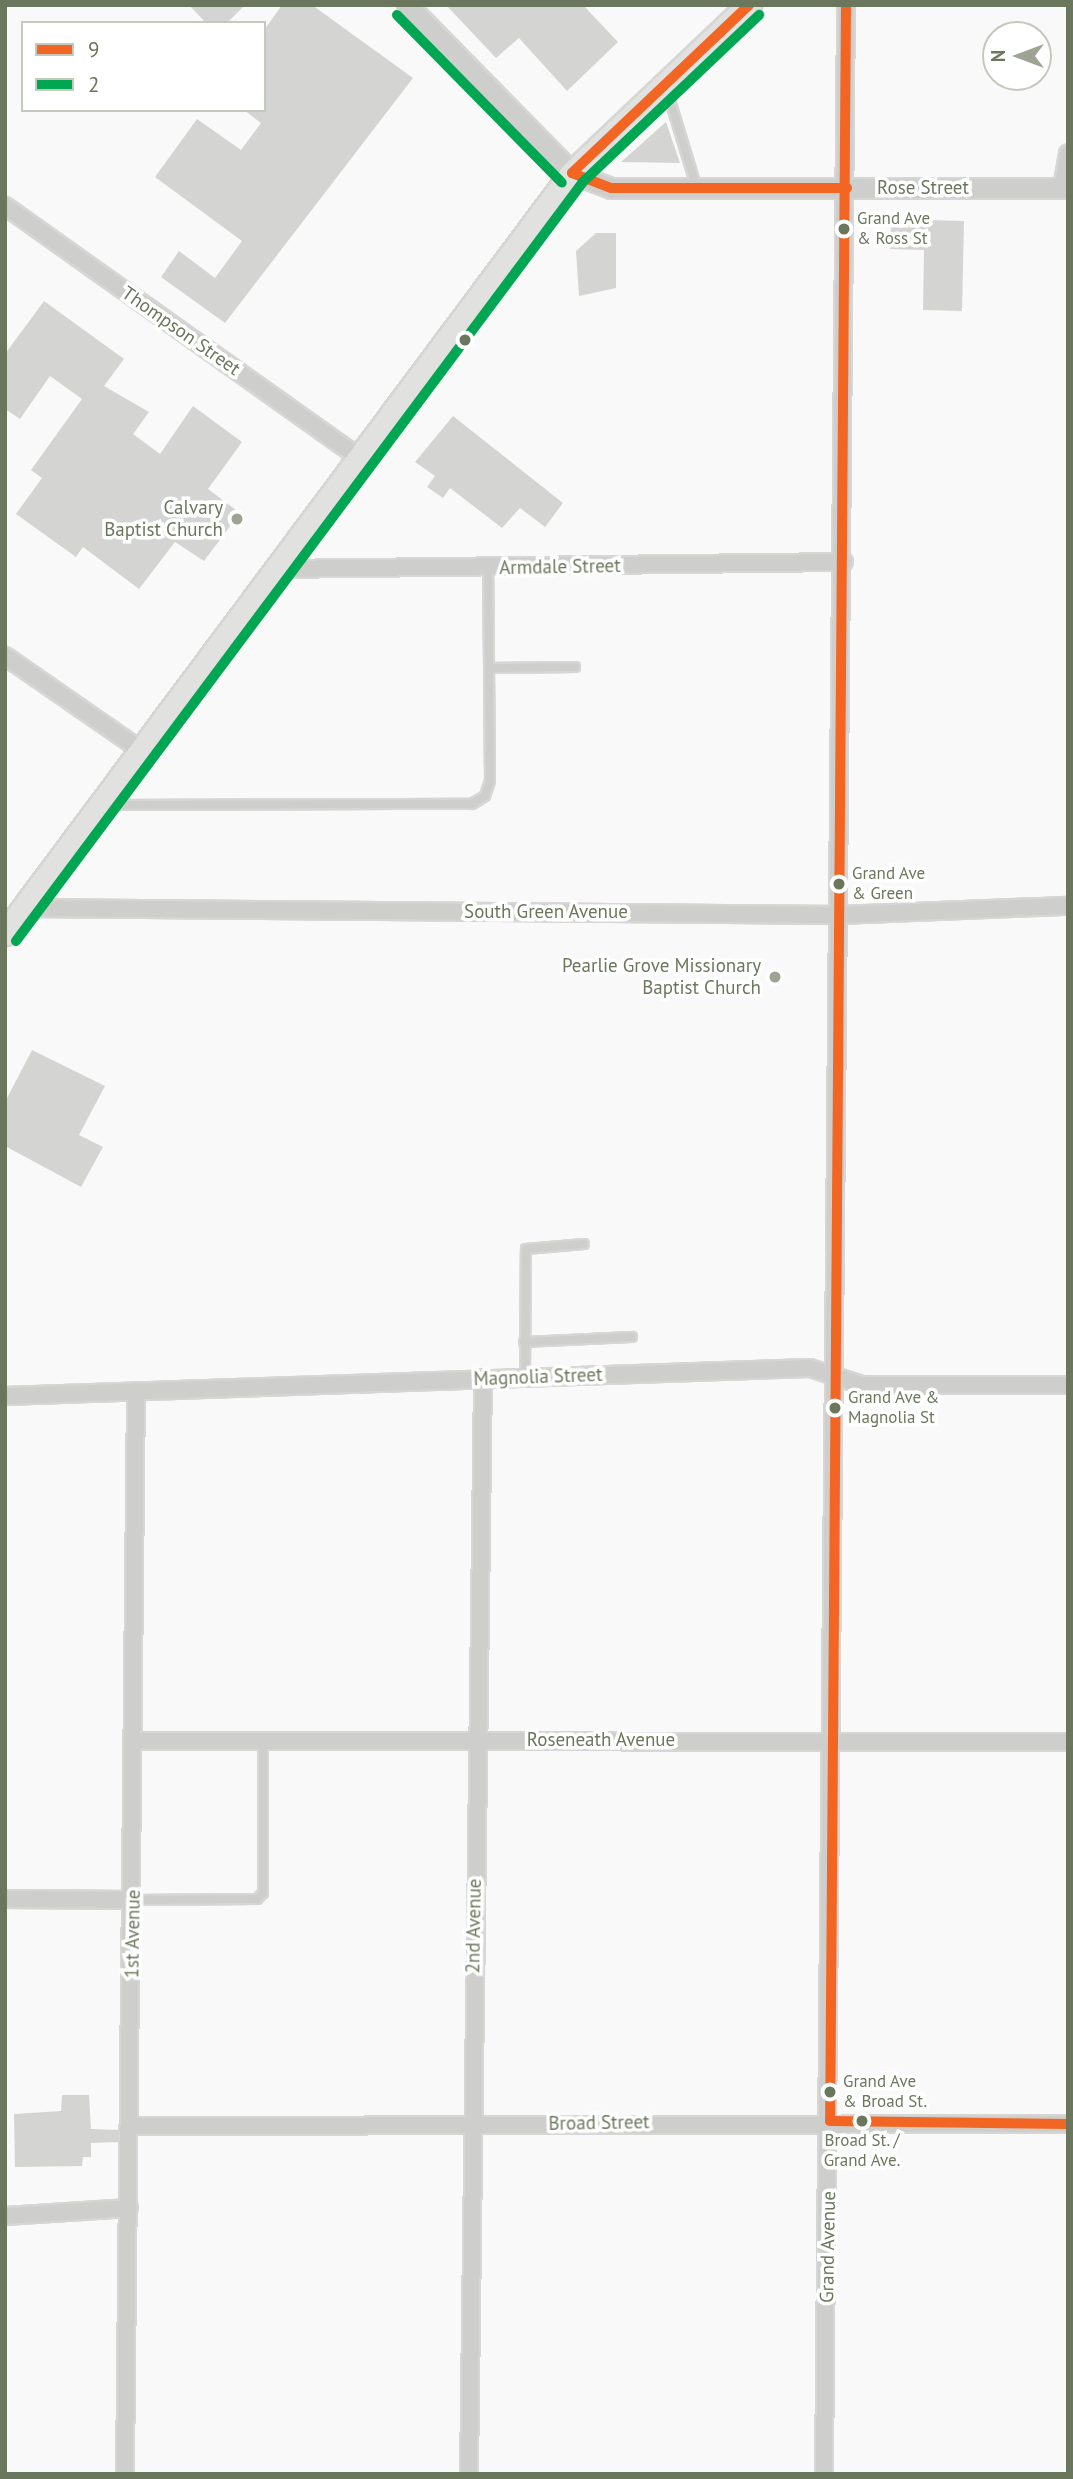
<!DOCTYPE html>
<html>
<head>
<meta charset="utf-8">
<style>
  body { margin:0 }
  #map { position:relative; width:1073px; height:2479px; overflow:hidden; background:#f9f9f9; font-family:"PT Sans",sans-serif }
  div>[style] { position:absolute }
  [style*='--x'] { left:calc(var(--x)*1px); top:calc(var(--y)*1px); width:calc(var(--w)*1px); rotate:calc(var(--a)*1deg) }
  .building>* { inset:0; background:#d4d5d3 }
  .roads { filter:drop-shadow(2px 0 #d6d7d5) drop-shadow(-2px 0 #d6d7d5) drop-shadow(0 2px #d6d7d5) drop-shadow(0 -2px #d6d7d5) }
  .service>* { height:8px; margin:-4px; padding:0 4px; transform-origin:4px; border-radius:4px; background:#cececc }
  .minor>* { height:16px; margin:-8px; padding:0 8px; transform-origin:8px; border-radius:8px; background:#cececc }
  .tertiary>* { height:19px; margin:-9.5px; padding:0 9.5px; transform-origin:9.5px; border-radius:9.5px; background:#cececc }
  .secondary>* { height:23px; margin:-11.5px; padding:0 11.5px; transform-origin:11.5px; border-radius:11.5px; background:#e1e1e0 }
  .bus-1>* { height:10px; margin:-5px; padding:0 5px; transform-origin:5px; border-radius:5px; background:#f26522 }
  .bus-2>* { height:10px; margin:-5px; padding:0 5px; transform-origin:5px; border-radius:5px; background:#00a651 }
  .dots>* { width:19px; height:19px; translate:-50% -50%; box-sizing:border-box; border:4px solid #fff; border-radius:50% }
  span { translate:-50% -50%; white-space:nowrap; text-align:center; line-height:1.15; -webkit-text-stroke:7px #fff; paint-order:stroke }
  .bus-label { font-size:17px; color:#6b775c }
  .left { translate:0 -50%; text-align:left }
  .street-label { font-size:19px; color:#6b775c }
  .poi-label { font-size:19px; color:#6b775c }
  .right { translate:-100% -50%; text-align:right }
  .frame { position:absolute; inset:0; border:7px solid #6b775c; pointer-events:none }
  .legend { position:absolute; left:21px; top:21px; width:245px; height:91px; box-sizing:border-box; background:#fff; border:2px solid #c4c9be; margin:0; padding:9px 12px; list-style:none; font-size:21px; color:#6b775c }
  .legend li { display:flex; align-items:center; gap:14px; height:35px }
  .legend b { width:35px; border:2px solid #c4c9be }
  .north { position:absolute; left:982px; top:21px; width:70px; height:70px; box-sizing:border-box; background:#fff; border:2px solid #c4c9be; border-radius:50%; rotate:270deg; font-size:19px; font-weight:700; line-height:28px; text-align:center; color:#6b775c }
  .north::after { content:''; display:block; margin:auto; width:24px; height:32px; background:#9da493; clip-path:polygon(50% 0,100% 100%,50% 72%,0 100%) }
</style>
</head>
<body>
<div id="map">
  <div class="building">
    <i style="clip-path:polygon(189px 5px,245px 5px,227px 23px,206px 23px)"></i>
    <i style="clip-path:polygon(282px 5px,312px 5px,413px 78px,225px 323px,161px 277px,179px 251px,215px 278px,242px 241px,155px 177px,197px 119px,241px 150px,261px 123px,244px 110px,264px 110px,264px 30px)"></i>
    <i style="clip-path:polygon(446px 5px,583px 5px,618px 42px,567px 91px,519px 38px,496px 58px)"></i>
    <i style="clip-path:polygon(666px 122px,680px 163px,621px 162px)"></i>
    <i style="clip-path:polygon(891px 219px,964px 221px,962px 311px,923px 310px,924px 250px,890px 249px)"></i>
    <i style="clip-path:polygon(596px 233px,616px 233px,616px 288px,579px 296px,576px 251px)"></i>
    <i style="clip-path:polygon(44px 301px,124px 359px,104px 386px,149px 412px,133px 434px,160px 454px,193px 406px,242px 442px,208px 489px,240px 513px,204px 561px,175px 542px,139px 589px,83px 547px,76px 557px,16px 514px,42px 478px,31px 470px,82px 399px,50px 376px,20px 419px,5px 409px,5px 354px)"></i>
    <i style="clip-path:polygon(453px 416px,563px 503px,545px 527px,520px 508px,502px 528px,450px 488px,443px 498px,427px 487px,435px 476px,415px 462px)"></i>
    <i style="clip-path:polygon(32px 1050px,105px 1086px,79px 1135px,103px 1147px,81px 1187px,5px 1146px,5px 1102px)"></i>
    <i style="clip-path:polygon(62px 2095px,89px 2095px,91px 2129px,118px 2130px,118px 2142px,91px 2143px,91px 2157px,83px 2157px,82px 2166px,15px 2167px,14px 2114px,61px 2111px)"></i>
  </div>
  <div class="roads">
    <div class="service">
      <i style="--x:666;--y:87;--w:107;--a:73.1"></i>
      <i style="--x:490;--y:668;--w:85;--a:-0.7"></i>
      <i style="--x:107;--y:805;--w:365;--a:-0.2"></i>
      <i style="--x:472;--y:804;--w:15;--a:-32"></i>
      <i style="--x:485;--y:796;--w:16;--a:-72"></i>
      <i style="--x:490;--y:781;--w:212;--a:-90.5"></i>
      <i style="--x:524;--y:1342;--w:108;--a:-2.7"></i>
      <i style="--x:525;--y:1377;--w:128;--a:-89.6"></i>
      <i style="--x:526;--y:1249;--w:58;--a:-4.9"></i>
      <i style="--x:134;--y:1900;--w:123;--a:-0.5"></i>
      <i style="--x:257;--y:1899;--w:8;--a:-45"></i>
      <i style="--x:263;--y:1893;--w:151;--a:-90"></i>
    </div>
    <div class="minor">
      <i style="--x:1062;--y:188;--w:35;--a:-80"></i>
      <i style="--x:5;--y:206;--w:432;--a:35.4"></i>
      <i style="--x:277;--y:569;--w:567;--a:-0.71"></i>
      <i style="--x:5;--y:656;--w:165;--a:34.7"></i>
      <i style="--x:24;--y:908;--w:816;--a:0.49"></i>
      <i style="--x:840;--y:915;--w:228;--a:-2.3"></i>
      <i style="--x:5;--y:1396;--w:805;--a:-1.99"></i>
      <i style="--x:810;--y:1368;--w:55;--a:18.1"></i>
      <i style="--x:862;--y:1385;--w:206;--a:0"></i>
      <i style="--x:135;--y:1741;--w:933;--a:0.06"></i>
      <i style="--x:5;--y:1899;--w:129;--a:0.4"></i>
      <i style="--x:130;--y:2126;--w:938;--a:-0.12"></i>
      <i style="--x:5;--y:2216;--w:124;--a:-3.7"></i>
      <i style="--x:125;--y:2474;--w:1081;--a:-89.42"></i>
      <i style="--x:469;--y:2474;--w:1096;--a:-89.27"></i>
      <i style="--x:824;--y:2474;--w:2469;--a:-89.49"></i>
    </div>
    <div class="tertiary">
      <i style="--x:407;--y:5;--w:235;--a:45.5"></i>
      <i style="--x:572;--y:173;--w:42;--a:21"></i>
      <i style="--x:611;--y:188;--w:457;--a:0"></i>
    </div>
    <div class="secondary">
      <i style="--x:5;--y:933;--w:948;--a:-53.28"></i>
      <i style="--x:572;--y:173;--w:244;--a:-43.5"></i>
    </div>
  </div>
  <div class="bus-1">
    <i style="--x:749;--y:5;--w:244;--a:136.5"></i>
    <i style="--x:572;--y:173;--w:42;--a:21"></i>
    <i style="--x:611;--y:188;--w:236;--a:0"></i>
    <i style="--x:846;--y:5;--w:2116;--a:90.43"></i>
    <i style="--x:830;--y:2121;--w:238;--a:0.7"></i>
  </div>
  <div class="bus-2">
    <i style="--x:397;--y:15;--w:235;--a:45.5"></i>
    <i style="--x:16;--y:941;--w:947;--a:-53.24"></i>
    <i style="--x:583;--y:182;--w:243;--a:-43.5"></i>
  </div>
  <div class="dots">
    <i style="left:844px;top:229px;background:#6b775c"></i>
    <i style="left:465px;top:340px;background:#6b775c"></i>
    <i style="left:237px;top:519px;background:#9da493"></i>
    <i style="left:839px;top:884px;background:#6b775c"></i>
    <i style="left:775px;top:977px;background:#9da493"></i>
    <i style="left:835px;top:1408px;background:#6b775c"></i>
    <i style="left:830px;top:2092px;background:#6b775c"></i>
    <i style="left:862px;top:2121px;background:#6b775c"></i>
  </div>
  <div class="bus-label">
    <span class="left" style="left:857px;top:229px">Grand Ave<br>&amp; Ross St</span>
    <span class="left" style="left:852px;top:884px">Grand Ave<br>&amp; Green</span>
    <span class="left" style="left:848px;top:1408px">Grand Ave &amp;<br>Magnolia St</span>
    <span class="left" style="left:843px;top:2092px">Grand Ave<br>&amp; Broad St.</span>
    <span style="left:862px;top:2151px">Broad St. /<br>Grand Ave.</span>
  </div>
  <div class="street-label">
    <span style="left:923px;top:188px">Rose Street</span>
    <span style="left:181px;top:331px;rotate:35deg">Thompson Street</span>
    <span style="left:560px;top:567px;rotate:-1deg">Armdale Street</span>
    <span style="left:546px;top:912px">South Green Avenue</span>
    <span style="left:538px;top:1377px;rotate:-2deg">Magnolia Street</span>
    <span style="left:601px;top:1740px">Roseneath Avenue</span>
    <span style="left:474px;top:1926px;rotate:-89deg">2nd Avenue</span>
    <span style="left:133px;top:1934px;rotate:-89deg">1st Avenue</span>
    <span style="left:599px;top:2123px;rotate:-1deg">Broad Street</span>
    <span style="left:828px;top:2247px;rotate:-89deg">Grand Avenue</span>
  </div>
  <div class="poi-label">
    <span class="right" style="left:223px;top:519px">Calvary<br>Baptist Church</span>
    <span class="right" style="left:761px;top:977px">Pearlie Grove Missionary<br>Baptist Church</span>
  </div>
  <div class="frame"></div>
  <ul class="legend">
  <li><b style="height:9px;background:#f26522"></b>9</li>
  <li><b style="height:9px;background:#00a651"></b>2</li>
  </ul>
  <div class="north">N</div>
</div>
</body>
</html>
